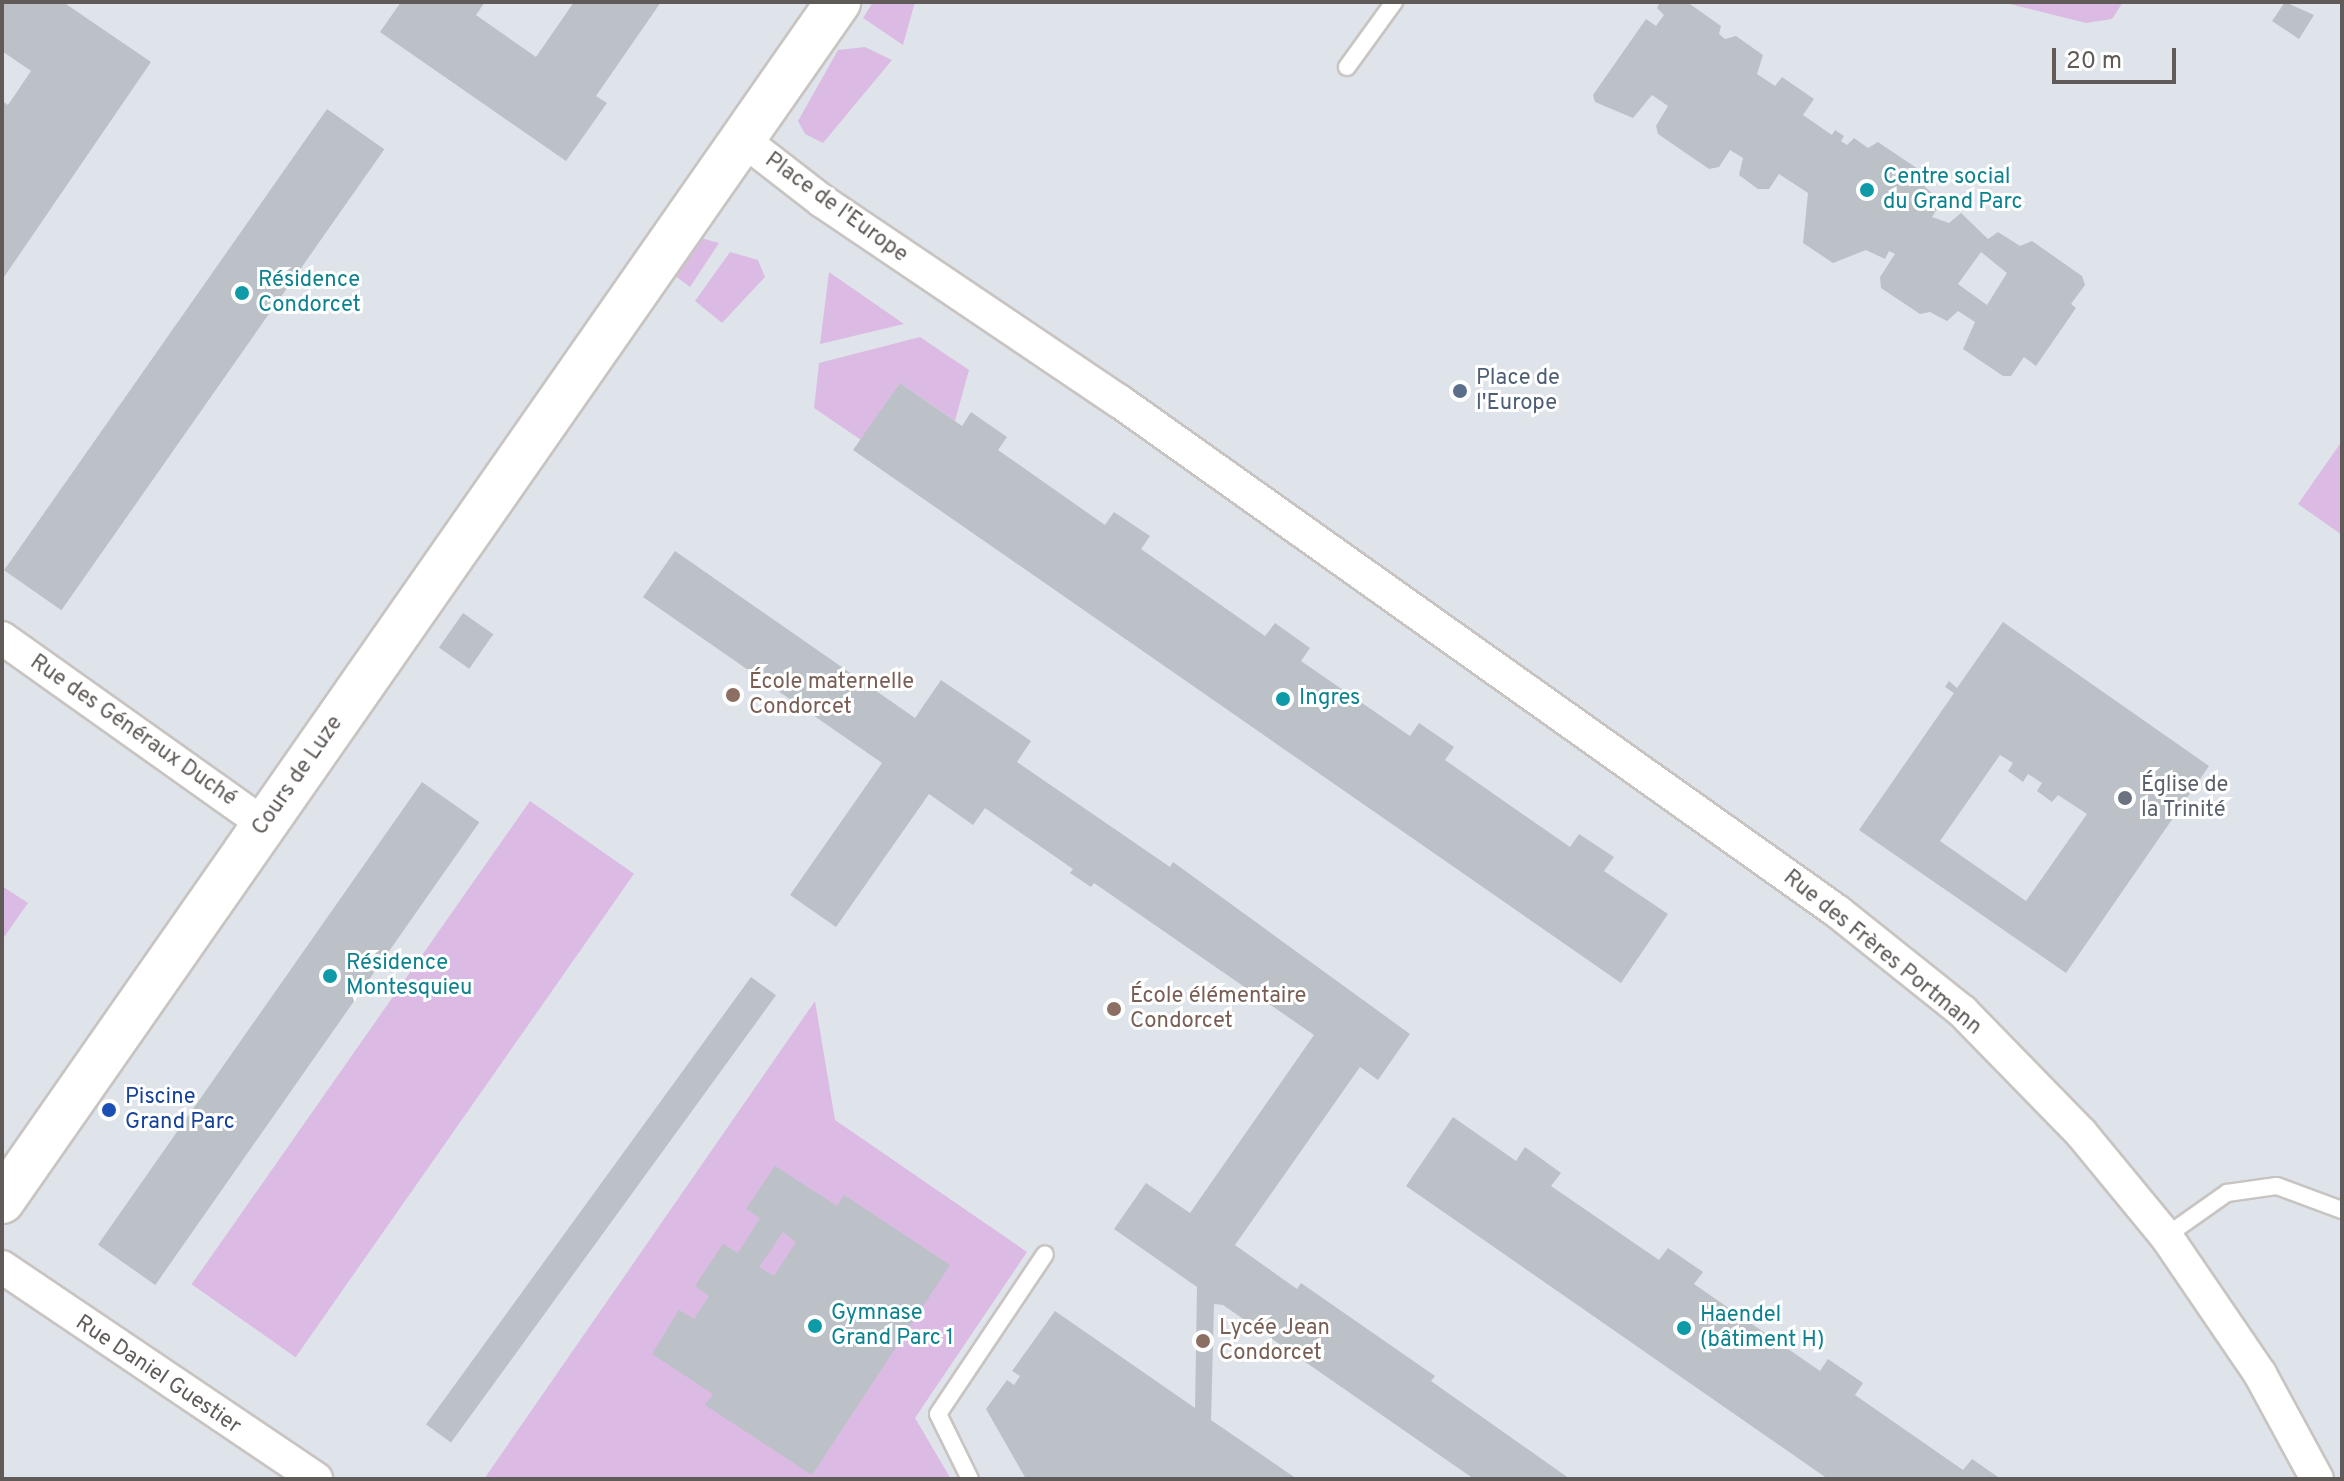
<!DOCTYPE html>
<html>
<head>
<meta charset="utf-8">
<style>
  body { margin:0 }
  #map { position:relative; width:2344px; height:1481px; overflow:hidden; background:#dfe4eb; font-family:Overpass,sans-serif }
  div>[style] { position:absolute }
  [style*='--x'] { left:calc(var(--x)*1px); top:calc(var(--y)*1px); width:calc(var(--w)*1px); rotate:calc(var(--a)*1deg) }
  .green>* { inset:0; background:#dbbbe3; transform-origin:0 0 }
  .building>* { inset:0; background:#bbc1c6; transform-origin:0 0 }
  .roads { filter:drop-shadow(2px 0 #c8c4c1) drop-shadow(-2px 0 #c8c4c1) drop-shadow(0 2px #c8c4c1) drop-shadow(0 -2px #c8c4c1) }
  .lane>* { height:16px; margin:-8px; padding:0 8px; transform-origin:8px; border-radius:8px; background:#fff }
  .street>* { height:32px; margin:-16px; padding:0 16px; transform-origin:16px; border-radius:16px; background:#fff }
  .secondary>* { height:44px; margin:-22px; padding:0 22px; transform-origin:22px; border-radius:22px; background:#fff }
  .dots>* { width:22px; height:22px; translate:-50% -50%; box-sizing:border-box; border:4px solid #fff; border-radius:50% }
  span { translate:-50% -50%; white-space:nowrap; text-align:center; line-height:1.15; -webkit-text-stroke:6px #fff; paint-order:stroke }
  .culture-label { font-size:22px; color:#0d838f }
  .left { translate:0 -50%; text-align:left }
  .street-label { font-size:22px; color:#605b58 }
  .service-label { font-size:22px; color:#4e5e75 }
  .education-label { font-size:22px; color:#785e54 }
  .worship-label { font-size:22px; color:#5b616d }
  .transit-label { font-size:22px; color:#164399 }
  .frame { position:absolute; inset:0; border:4px solid #605b58; pointer-events:none }
  .scale { position:absolute; left:2052px; top:48px; width:124px; height:36px; box-sizing:border-box; border:4px solid #605b58; border-top:0; padding-left:10px; font-size:24px; line-height:28px; white-space:nowrap; color:#605b58; -webkit-text-stroke:6px #fff; paint-order:stroke }
</style>
</head>
<body>
<div id="map">
  <div class="green">
    <i style="clip-path:polygon(873px 2px,915px 2px,903px 45px,863px 18px)"></i>
    <i style="clip-path:polygon(2002px 2px,2123px 2px,2112px 19px,2086px 23px)"></i>
    <i style="clip-path:polygon(865px 47px,892px 60px,823px 143px,805px 134px,798px 121px,838px 50px)"></i>
    <i style="clip-path:polygon(701px 238px,719px 243px,690px 287px,674px 275px)"></i>
    <i style="clip-path:polygon(730px 252px,758px 260px,765px 277px,722px 323px,695px 301px)"></i>
    <i style="clip-path:polygon(829px 272px,904px 324px,820px 344px)"></i>
    <i style="clip-path:polygon(920px 337px,969px 370px,955px 421px,900px 383px,861px 440px,814px 408px,819px 363px)"></i>
    <i style="clip-path:polygon(2342px 441px,2342px 535px,2298px 504px)"></i>
    <i style="left:530px;top:801px;width:127px;height:590px;rotate:35deg"></i>
    <i style="clip-path:polygon(2px 886px,28px 903px,2px 940px)"></i>
    <i style="clip-path:polygon(815px 1001px,835px 1120px,1027px 1252px,915px 1418px,951px 1479px,484px 1479px)"></i>
  </div>
  <div class="building">
    <i style="clip-path:polygon(2px 2px,63px 2px,151px 62px,2px 280px,2px 101px,8px 105px,31px 71px,2px 51px)"></i>
    <i style="clip-path:polygon(401px 2px,485px 2px,476px 15px,536px 57px,574px 2px,661px 2px,596px 96px,607px 103px,566px 161px,380px 32px)"></i>
    <i style="clip-path:polygon(evenodd,1660px 2px,1687px 2px,1721px 26px,1719px 34px,1725px 39px,1736px 36px,1763px 55px,1757px 74px,1775px 86px,1782px 77px,1814px 99px,1803px 115px,1832px 135px,1835px 130px,1844px 136px,1841px 141px,1847px 145px,1854px 138px,1868px 148px,1878px 142px,1918px 169px,1919px 181px,1941px 202px,1932px 217px,1949px 223px,1961px 213px,1988px 239px,1998px 232px,2020px 246px,2032px 241px,2082px 276px,2085px 285px,2071px 304px,2076px 308px,2036px 366px,2024px 357px,2011px 376px,2003px 376px,1963px 349px,1975px 322px,1958px 311px,1947px 321px,1930px 312px,1920px 314px,1881px 288px,1880px 277px,1895px 254px,1889px 251px,1885px 259px,1866px 250px,1833px 263px,1803px 243px,1808px 193px,1779px 174px,1769px 189px,1758px 189px,1739px 175px,1743px 158px,1730px 150px,1719px 167px,1709px 169px,1658px 134px,1656px 126px,1668px 106px,1652px 95px,1633px 118px,1595px 102px,1593px 95px,1646px 19px,1656px 26px,1664px 15px,1657px 8px,1660px 2px,1981px 252px,2007px 273px,1987px 305px,1958px 284px,1981px 252px)"></i>
    <i style="clip-path:polygon(2285px 2px,2314px 15px,2299px 39px,2272px 21px)"></i>
    <i style="left:327px;top:109px;width:70px;height:563px;rotate:35deg"></i>
    <i style="clip-path:polygon(900px 383px,962px 426px,971px 412px,1007px 437px,998px 450px,1105px 525px,1114px 512px,1150px 536px,1141px 549px,1265px 636px,1275px 623px,1310px 648px,1301px 661px,1410px 736px,1419px 723px,1454px 747px,1445px 760px,1570px 847px,1579px 834px,1614px 857px,1604px 871px,1668px 914px,1621px 983px,853px 450px)"></i>
    <i style="clip-path:polygon(675px 551px,915px 718px,941px 680px,1031px 741px,1017px 762px,1170px 867px,1173px 862px,1410px 1034px,1378px 1080px,1360px 1067px,1235px 1245px,1297px 1289px,1301px 1283px,1435px 1376px,1431px 1381px,1570px 1479px,1474px 1479px,1223px 1305px,1214px 1304px,1211px 1420px,1297px 1479px,1026px 1479px,986px 1409px,1007px 1380px,1014px 1385px,1020px 1376px,1012px 1371px,1055px 1311px,1195px 1408px,1197px 1287px,1114px 1229px,1146px 1183px,1190px 1213px,1314px 1035px,1094px 883px,1091px 887px,1070px 873px,1073px 869px,985px 808px,973px 825px,929px 794px,836px 927px,790px 895px,882px 763px,643px 597px)"></i>
    <i style="left:463px;top:613px;width:37px;height:42px;rotate:35deg"></i>
    <i style="clip-path:polygon(evenodd,2003px 622px,2209px 766px,2066px 973px,1859px 830px,1954px 693px,1945px 687px,1949px 681px,1957px 688px,2003px 622px,2000px 755px,2013px 763px,2008px 771px,2023px 782px,2028px 774px,2042px 783px,2037px 791px,2052px 802px,2058px 795px,2087px 814px,2026px 901px,1940px 841px,2000px 755px)"></i>
    <i style="left:422px;top:782px;width:70px;height:565px;rotate:35deg"></i>
    <i style="left:751px;top:977px;width:31px;height:553px;rotate:36deg"></i>
    <i style="clip-path:polygon(1453px 1117px,1516px 1161px,1525px 1147px,1561px 1173px,1551px 1186px,1659px 1260px,1668px 1248px,1703px 1272px,1694px 1284px,1820px 1371px,1828px 1359px,1863px 1383px,1855px 1395px,1963px 1470px,1972px 1459px,2001px 1479px,1828px 1479px,1406px 1186px)"></i>
    <i style="clip-path:polygon(evenodd,775px 1166px,837px 1206px,844px 1195px,950px 1265px,812px 1475px,705px 1405px,713px 1394px,652px 1354px,679px 1310px,694px 1319px,709px 1296px,695px 1286px,723px 1244px,738px 1253px,760px 1218px,746px 1209px,775px 1166px,783px 1232px,796px 1242px,774px 1276px,759px 1267px,783px 1232px)"></i>
  </div>
  <div class="roads">
    <div class="lane">
      <i style="--x:1347;--y:67;--w:80;--a:-54.1"></i>
      <i style="--x:2166;--y:1236;--w:75;--a:-35.2"></i>
      <i style="--x:2227;--y:1193;--w:50;--a:-8"></i>
      <i style="--x:2277;--y:1186;--w:69;--a:20.3"></i>
      <i style="--x:970;--y:1479;--w:72;--a:-116.2"></i>
      <i style="--x:938;--y:1414;--w:192;--a:-56.2"></i>
    </div>
    <div class="street">
      <i style="--x:742;--y:139;--w:101;--a:37.8"></i>
      <i style="--x:822;--y:201;--w:358;--a:34"></i>
      <i style="--x:1119;--y:401;--w:882;--a:35.4"></i>
      <i style="--x:1838;--y:912;--w:159;--a:38.6"></i>
      <i style="--x:1962;--y:1011;--w:170;--a:45.7"></i>
      <i style="--x:2081;--y:1133;--w:134;--a:50.5"></i>
      <i style="--x:2166;--y:1236;--w:167;--a:55.7"></i>
      <i style="--x:2260;--y:1374;--w:119;--a:61.5"></i>
      <i style="--x:2;--y:638;--w:321;--a:35.4"></i>
      <i style="--x:2;--y:1267;--w:379;--a:34"></i>
    </div>
    <div class="secondary">
      <i style="--x:2;--y:1201;--w:1462;--a:-55.11"></i>
    </div>
  </div>
  <div class="dots">
    <i style="left:1867px;top:190px;background:#0f9aa8"></i>
    <i style="left:242px;top:293px;background:#0f9aa8"></i>
    <i style="left:1460px;top:391px;background:#5c6f8a"></i>
    <i style="left:733px;top:695px;background:#8d6e63"></i>
    <i style="left:1283px;top:699px;background:#0f9aa8"></i>
    <i style="left:2125px;top:798px;background:#6b7280"></i>
    <i style="left:330px;top:976px;background:#0f9aa8"></i>
    <i style="left:1114px;top:1009px;background:#8d6e63"></i>
    <i style="left:109px;top:1110px;background:#1a4fb4"></i>
    <i style="left:815px;top:1326px;background:#0f9aa8"></i>
    <i style="left:1684px;top:1328px;background:#0f9aa8"></i>
    <i style="left:1203px;top:1341px;background:#8d6e63"></i>
  </div>
  <div class="culture-label">
    <span class="left" style="left:1883px;top:190px">Centre social<br>du Grand Parc</span>
    <span class="left" style="left:258px;top:293px">Résidence<br>Condorcet</span>
    <span class="left" style="left:1299px;top:699px">Ingres</span>
    <span class="left" style="left:346px;top:976px">Résidence<br>Montesquieu</span>
    <span class="left" style="left:831px;top:1326px">Gymnase<br>Grand Parc 1</span>
    <span class="left" style="left:1700px;top:1328px">Haendel<br>(bâtiment H)</span>
  </div>
  <div class="street-label">
    <span style="left:836px;top:208px;rotate:36deg">Place de l'Europe</span>
    <span style="left:133px;top:731px;rotate:35deg">Rue des Généraux Duché</span>
    <span style="left:298px;top:776px;rotate:-55deg">Cours de Luze</span>
    <span style="left:1882px;top:953px;rotate:39deg">Rue des Frères Portmann</span>
    <span style="left:158px;top:1375px;rotate:34deg">Rue Daniel Guestier</span>
  </div>
  <div class="service-label">
    <span class="left" style="left:1476px;top:391px">Place de<br>l'Europe</span>
  </div>
  <div class="education-label">
    <span class="left" style="left:749px;top:695px">École maternelle<br>Condorcet</span>
    <span class="left" style="left:1130px;top:1009px">École élémentaire<br>Condorcet</span>
    <span class="left" style="left:1219px;top:1341px">Lycée Jean<br>Condorcet</span>
  </div>
  <div class="worship-label">
    <span class="left" style="left:2141px;top:798px">Église de<br>la Trinité</span>
  </div>
  <div class="transit-label">
    <span class="left" style="left:125px;top:1110px">Piscine<br>Grand Parc</span>
  </div>
  <div class="frame"></div>
  <div class="scale">20 m</div>
</div>
</body>
</html>
